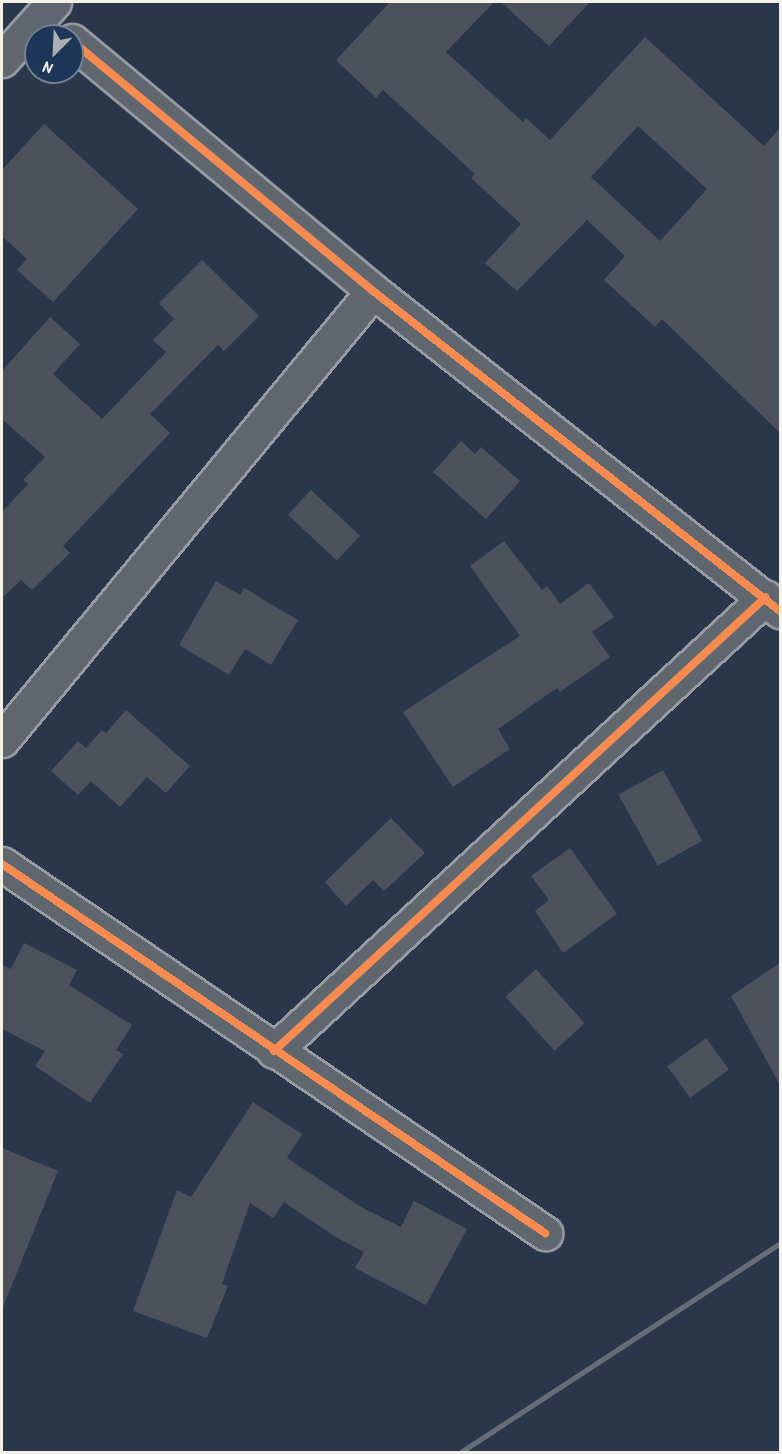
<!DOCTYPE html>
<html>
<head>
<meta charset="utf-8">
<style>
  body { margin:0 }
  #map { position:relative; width:782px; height:1454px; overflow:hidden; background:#2a374a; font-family:"Patrick Hand",sans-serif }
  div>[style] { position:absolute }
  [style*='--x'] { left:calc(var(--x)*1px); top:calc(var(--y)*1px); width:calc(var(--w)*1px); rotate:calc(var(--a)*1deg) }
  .building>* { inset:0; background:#4c525c; transform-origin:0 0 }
  .roads { filter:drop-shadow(2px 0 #979ca3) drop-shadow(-2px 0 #979ca3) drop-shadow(0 2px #979ca3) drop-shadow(0 -2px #979ca3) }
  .minor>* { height:33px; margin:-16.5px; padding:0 16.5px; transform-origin:16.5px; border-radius:16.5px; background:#60666e }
  .rail>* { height:4.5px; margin:-2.25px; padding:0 2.25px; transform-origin:2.25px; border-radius:2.25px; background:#666d76 }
  .cycleway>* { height:8px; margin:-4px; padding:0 4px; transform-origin:4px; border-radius:4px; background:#f68b52 }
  span { translate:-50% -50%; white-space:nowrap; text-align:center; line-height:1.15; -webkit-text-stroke:4.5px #1d3557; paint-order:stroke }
  .frame { position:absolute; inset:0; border:3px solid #f4f1e8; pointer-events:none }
  .north { position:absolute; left:24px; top:24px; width:60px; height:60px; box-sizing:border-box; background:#1d3557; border:2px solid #738091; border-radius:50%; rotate:204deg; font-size:16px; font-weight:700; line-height:24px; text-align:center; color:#f4f1e8 }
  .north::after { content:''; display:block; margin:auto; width:21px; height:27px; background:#adb0b1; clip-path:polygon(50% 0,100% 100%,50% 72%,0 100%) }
</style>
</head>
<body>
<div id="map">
  <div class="building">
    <i style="clip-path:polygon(evenodd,390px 2px,494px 2px,446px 52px,523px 122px,526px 118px,550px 140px,645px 37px,764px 146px,780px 128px,780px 433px,662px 319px,655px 327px,604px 280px,625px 256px,587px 220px,517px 291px,485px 263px,521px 224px,471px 178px,475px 174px,383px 90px,376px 98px,336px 60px,390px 2px,638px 126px,707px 189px,660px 241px,591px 177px,638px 126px)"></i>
    <i style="clip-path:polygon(501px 2px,590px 2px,549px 46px)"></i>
    <i style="clip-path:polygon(44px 124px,138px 209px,53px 302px,17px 270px,27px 259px,2px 236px,2px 170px)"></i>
    <i style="clip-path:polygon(202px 260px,259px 316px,224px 351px,218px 345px,150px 414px,170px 433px,63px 546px,70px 553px,32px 590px,21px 580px,2px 598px,2px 512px,28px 484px,23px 480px,45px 457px,2px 419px,2px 371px,50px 317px,80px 344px,53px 374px,102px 419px,166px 352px,153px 340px,174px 319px,159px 303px)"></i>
    <i style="clip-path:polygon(461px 441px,475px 454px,481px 447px,520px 481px,486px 519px,433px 472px)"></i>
    <i style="left:311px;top:490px;width:67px;height:34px;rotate:43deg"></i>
    <i style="clip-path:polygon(504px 541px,542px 590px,547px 586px,560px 604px,589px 583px,614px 617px,592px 632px,610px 657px,560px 692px,557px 688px,498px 729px,510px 749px,453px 787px,403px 712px,520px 636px,470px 566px)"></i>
    <i style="clip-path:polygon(216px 581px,240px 595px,244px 588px,298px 620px,271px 665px,245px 649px,229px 675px,179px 645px)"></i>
    <i style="clip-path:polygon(126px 710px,190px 766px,166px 793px,147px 777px,120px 807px,91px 781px,78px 795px,51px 771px,78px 741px,86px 748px,102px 730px,106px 733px)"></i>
    <i style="left:663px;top:770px;width:81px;height:51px;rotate:61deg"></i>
    <i style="clip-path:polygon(391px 818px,425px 853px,384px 891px,373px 880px,346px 906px,325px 882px)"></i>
    <i style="clip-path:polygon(570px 848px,617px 914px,563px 953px,535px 911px,549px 900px,531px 876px)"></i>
    <i style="clip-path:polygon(24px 943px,77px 970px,69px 985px,132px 1025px,116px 1050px,123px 1054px,90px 1103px,35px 1066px,45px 1051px,2px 1029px,2px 965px,11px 969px)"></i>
    <i style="clip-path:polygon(780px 963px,780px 1085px,731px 996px)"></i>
    <i style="left:536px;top:969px;width:73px;height:41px;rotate:48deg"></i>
    <i style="left:706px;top:1038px;width:39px;height:48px;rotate:54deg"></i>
    <i style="clip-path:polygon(253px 1102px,302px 1134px,287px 1158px,361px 1207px,401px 1227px,414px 1201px,467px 1229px,426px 1305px,355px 1268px,364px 1252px,334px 1236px,284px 1202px,273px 1218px,250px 1203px,222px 1284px,228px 1286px,207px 1338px,133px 1311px,177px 1190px,191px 1197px)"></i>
    <i style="clip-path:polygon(2px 1148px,58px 1171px,3px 1307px,2px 1307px)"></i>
  </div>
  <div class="roads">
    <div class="minor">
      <i style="--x:72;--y:41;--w:391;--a:39.7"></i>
      <i style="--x:373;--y:291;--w:518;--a:38.18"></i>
      <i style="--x:2;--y:60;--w:78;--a:-48.1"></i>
      <i style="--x:2;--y:740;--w:582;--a:-50.43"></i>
      <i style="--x:2;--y:864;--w:657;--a:34.2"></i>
      <i style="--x:274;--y:1051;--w:669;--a:-42.7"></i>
    </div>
  </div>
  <div class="rail">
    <i style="--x:461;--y:1452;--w:381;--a:-33.2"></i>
  </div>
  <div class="cycleway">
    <i style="--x:72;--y:41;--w:391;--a:39.7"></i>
    <i style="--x:373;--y:291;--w:518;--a:38.18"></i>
    <i style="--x:2;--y:864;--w:657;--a:34.2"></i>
    <i style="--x:274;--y:1051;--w:669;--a:-42.7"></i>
  </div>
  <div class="frame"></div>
  <div class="north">N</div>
</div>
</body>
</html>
